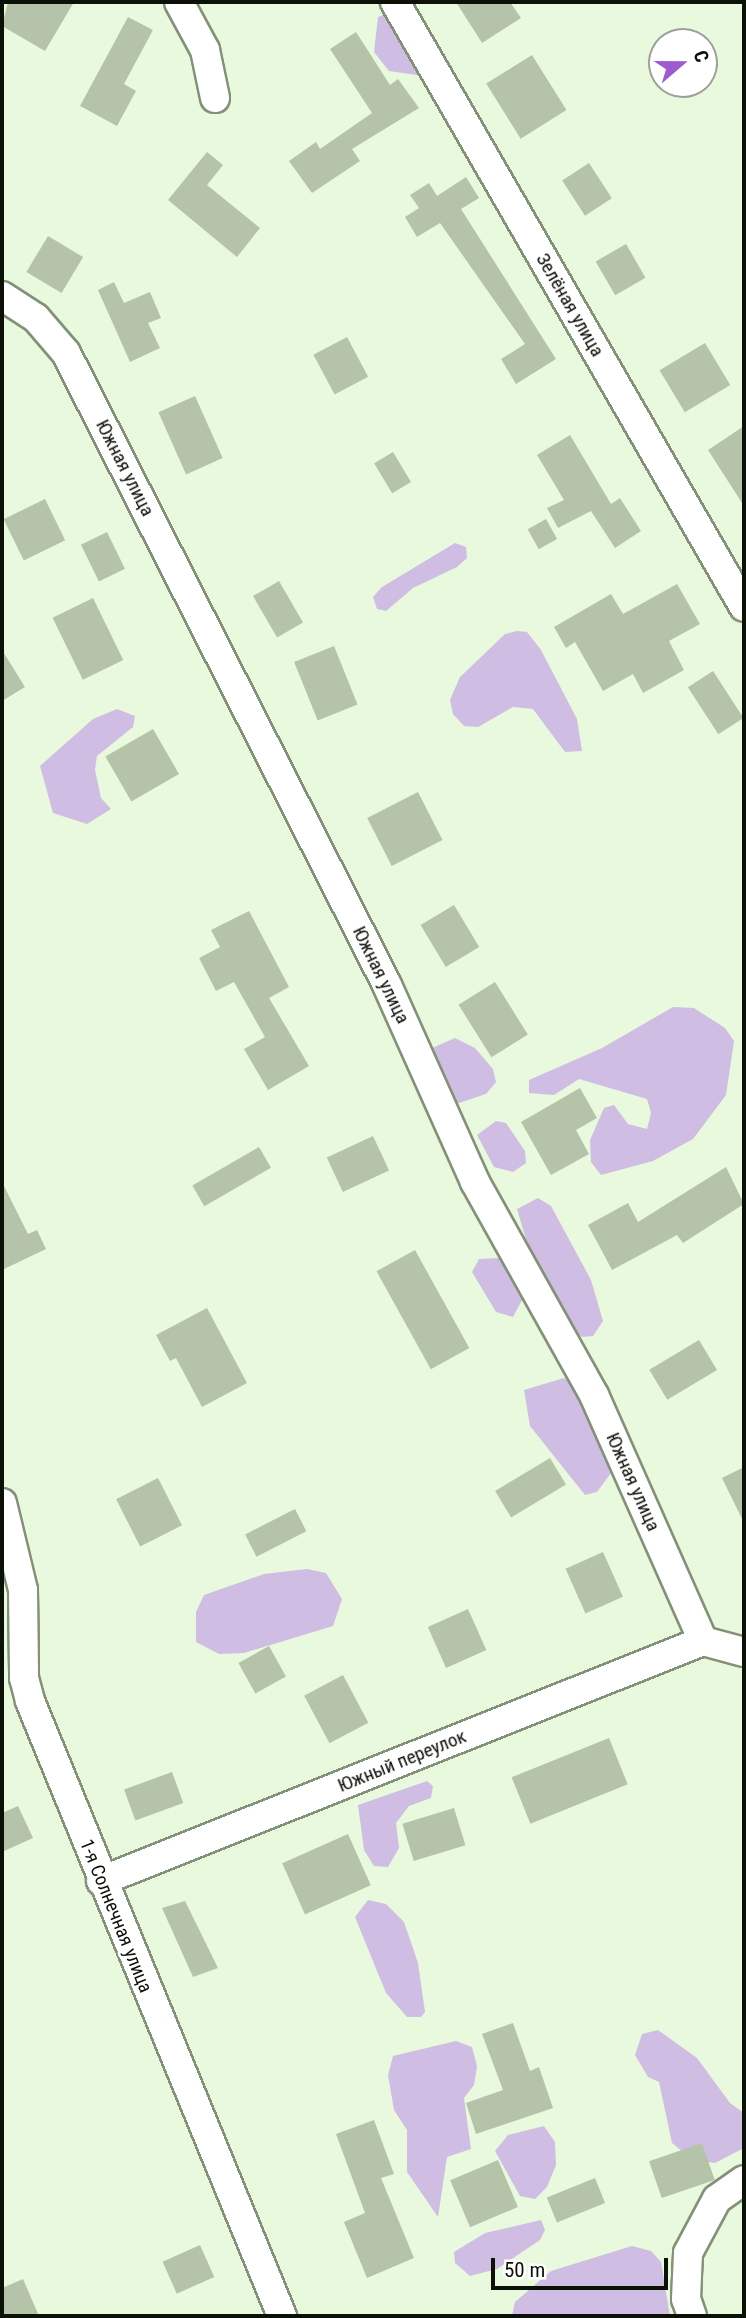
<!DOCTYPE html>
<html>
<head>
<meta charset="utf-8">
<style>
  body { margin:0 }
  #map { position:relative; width:746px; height:2318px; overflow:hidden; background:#e9f9dd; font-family:"Roboto Condensed",sans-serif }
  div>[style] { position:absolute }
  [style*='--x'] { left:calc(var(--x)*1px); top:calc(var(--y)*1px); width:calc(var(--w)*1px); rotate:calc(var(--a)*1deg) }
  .green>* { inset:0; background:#d0bde3 }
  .building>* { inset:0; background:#b5c4a9; transform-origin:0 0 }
  .roads { filter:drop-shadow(2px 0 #839178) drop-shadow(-2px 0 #839178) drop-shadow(0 2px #839178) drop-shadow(0 -2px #839178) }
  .minor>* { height:28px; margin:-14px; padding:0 14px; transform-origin:14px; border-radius:14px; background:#fff }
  span { translate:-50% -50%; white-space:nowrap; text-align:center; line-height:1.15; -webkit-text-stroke:5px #fff; paint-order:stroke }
  .street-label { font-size:19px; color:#0c1108 }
  .frame { position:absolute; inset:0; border:4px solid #0c1108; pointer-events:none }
  .north { position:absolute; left:648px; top:28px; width:70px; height:70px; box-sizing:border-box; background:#fff; border:2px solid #9ea09c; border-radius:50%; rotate:70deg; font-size:19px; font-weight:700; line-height:28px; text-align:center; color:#0c1108 }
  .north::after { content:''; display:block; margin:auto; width:24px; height:32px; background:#9c5bd2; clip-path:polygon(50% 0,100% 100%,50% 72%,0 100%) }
  .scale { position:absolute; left:491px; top:2258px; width:177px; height:32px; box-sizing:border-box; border:4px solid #0c1108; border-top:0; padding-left:9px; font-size:21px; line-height:24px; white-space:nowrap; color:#0c1108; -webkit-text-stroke:5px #fff; paint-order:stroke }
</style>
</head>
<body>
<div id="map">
  <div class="green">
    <i style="clip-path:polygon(391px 12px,423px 58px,417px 75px,389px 71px,374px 52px,378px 17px)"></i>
    <i style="clip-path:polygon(455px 543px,466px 547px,467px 558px,457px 567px,413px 588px,386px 611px,377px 609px,373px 597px,382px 587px)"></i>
    <i style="clip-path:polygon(517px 631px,527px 632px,541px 650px,577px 719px,582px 751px,565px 752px,533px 709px,513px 707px,478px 727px,464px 726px,453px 714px,450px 700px,460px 677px,505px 634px)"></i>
    <i style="clip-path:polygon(117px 709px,135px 716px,133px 727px,97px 756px,95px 770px,101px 798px,111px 809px,87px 824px,53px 813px,40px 766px,93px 719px)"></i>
    <i style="clip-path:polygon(673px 1007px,694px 1008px,725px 1028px,734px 1041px,726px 1095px,693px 1139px,653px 1161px,601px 1175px,591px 1162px,590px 1140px,604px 1108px,614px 1105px,628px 1124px,647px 1129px,651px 1113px,647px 1099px,579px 1079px,554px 1095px,529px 1093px,529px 1080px,602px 1048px)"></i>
    <i style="clip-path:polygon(455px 1038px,475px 1048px,493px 1069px,496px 1082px,486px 1094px,453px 1105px,430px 1049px)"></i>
    <i style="clip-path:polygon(496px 1121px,506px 1123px,525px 1151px,526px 1163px,513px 1172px,494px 1167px,477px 1135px)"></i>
    <i style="clip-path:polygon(538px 1198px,551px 1206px,591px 1280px,603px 1321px,593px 1336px,582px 1337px,571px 1328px,530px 1253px,517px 1209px)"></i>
    <i style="clip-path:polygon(499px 1258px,522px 1300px,513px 1317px,496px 1312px,472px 1272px,479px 1259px)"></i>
    <i style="clip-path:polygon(564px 1378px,582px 1391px,607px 1456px,611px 1473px,597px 1492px,585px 1495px,530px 1426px,524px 1390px)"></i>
    <i style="clip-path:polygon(307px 1569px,326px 1573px,342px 1599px,333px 1626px,244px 1653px,219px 1654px,196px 1642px,196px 1612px,204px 1595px,264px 1574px)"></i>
    <i style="clip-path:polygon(427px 1781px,433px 1786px,431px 1798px,409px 1806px,396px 1823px,399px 1848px,388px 1867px,374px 1866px,364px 1850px,358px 1805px)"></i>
    <i style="clip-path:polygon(368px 1900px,386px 1904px,404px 1922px,418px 1963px,425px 2012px,421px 2017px,407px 2017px,386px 1993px,355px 1917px)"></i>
    <i style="clip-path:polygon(658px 2030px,697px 2058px,730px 2103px,744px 2113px,744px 2148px,715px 2163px,693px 2160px,672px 2143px,659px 2082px,648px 2077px,635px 2055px,642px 2034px)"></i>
    <i style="clip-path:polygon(456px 2041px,472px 2047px,477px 2066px,474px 2085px,464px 2098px,471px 2149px,447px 2157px,438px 2217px,407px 2172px,407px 2130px,394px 2110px,388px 2075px,393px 2056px)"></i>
    <i style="clip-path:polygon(544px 2126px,555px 2142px,556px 2165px,547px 2187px,535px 2199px,520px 2196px,495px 2151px,508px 2135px)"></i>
    <i style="clip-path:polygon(541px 2220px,545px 2230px,540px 2240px,497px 2269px,470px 2276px,455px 2263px,454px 2252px,485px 2233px)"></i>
    <i style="clip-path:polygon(632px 2246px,651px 2251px,661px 2262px,670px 2316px,512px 2316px,515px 2302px,551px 2271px)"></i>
  </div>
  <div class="building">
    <i style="clip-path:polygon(8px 2px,74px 2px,45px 51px,2px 26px)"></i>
    <i style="clip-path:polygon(456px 2px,510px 2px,521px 18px,482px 43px)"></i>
    <i style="clip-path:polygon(128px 17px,153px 30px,124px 84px,136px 91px,117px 126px,80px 106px)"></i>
    <i style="clip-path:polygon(356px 32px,390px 85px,398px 79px,419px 108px,352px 149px,360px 161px,312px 193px,289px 161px,316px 142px,320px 149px,372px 113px,330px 49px)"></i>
    <i style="left:532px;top:55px;width:65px;height:54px;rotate:58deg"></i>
    <i style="clip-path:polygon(207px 152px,223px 165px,207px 185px,260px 228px,237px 257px,168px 200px)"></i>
    <i style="left:589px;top:163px;width:42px;height:32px;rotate:57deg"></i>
    <i style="clip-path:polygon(466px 177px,479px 198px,461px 209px,556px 359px,516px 384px,501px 359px,525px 344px,440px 223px,417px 237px,405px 217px,419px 208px,410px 195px,429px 183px,437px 196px)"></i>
    <i style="left:48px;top:236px;width:41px;height:42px;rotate:31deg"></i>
    <i style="left:626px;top:244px;width:39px;height:35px;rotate:60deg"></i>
    <i style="clip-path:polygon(114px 282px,124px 303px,150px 292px,161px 318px,148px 323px,160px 348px,130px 362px,98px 290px)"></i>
    <i style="left:347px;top:337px;width:45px;height:38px;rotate:62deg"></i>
    <i style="left:705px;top:343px;width:49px;height:53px;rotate:59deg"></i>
    <i style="left:195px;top:396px;width:68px;height:40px;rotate:66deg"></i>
    <i style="clip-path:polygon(744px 426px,744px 506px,708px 450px)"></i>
    <i style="clip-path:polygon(570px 435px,611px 504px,620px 498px,641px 531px,615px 548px,591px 511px,558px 528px,547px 508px,564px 500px,537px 455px)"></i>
    <i style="left:393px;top:452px;width:35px;height:22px;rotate:59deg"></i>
    <i style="left:45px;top:499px;width:46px;height:46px;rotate:64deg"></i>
    <i style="left:546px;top:519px;width:23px;height:21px;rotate:61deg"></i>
    <i style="left:107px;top:532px;width:41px;height:29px;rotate:64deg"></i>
    <i style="left:279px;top:581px;width:48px;height:30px;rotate:60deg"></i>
    <i style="clip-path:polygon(677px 584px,700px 624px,669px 641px,684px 670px,643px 693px,633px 674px,603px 691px,575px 642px,566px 648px,554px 627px,611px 594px,623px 614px)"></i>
    <i style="left:93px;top:598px;width:69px;height:45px;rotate:64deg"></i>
    <i style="left:334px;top:646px;width:63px;height:43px;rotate:68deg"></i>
    <i style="clip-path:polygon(2px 650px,25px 687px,2px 701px)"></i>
    <i style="left:713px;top:671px;width:56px;height:30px;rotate:57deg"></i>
    <i style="left:153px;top:729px;width:52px;height:55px;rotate:60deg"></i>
    <i style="left:418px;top:792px;width:54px;height:57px;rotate:63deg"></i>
    <i style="left:454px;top:905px;width:49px;height:39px;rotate:59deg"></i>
    <i style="clip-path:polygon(249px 911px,289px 987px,269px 998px,309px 1066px,268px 1090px,244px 1049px,265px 1037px,234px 982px,216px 991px,199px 958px,220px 947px,211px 930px)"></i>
    <i style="left:495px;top:982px;width:62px;height:43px;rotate:58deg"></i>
    <i style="clip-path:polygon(580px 1088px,597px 1118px,576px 1130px,589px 1154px,551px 1175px,521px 1122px)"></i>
    <i style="left:373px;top:1136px;width:38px;height:51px;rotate:65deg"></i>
    <i style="left:259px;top:1147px;width:24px;height:77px;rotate:60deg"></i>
    <i style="clip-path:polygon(726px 1167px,744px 1204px,683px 1243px,677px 1235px,612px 1270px,588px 1225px,628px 1203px,638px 1222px)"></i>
    <i style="clip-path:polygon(2px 1182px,28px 1234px,37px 1230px,46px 1249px,2px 1270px)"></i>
    <i style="left:415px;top:1250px;width:112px;height:44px;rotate:61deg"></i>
    <i style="clip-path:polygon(207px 1308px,247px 1383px,202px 1407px,176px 1358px,170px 1361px,156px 1335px)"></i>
    <i style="left:699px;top:1340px;width:35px;height:58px;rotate:59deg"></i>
    <i style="left:550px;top:1458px;width:31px;height:64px;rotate:59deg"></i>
    <i style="clip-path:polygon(744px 1467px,744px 1523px,722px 1478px)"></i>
    <i style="left:158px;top:1478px;width:53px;height:47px;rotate:63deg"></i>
    <i style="left:295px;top:1509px;width:25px;height:56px;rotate:63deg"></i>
    <i style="left:603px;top:1552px;width:49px;height:41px;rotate:66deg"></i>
    <i style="left:468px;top:1609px;width:45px;height:44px;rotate:66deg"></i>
    <i style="left:269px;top:1646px;width:35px;height:35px;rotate:61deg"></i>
    <i style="left:343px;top:1675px;width:54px;height:44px;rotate:62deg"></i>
    <i style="left:609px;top:1738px;width:50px;height:105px;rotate:68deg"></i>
    <i style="left:172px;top:1772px;width:33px;height:51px;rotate:70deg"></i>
    <i style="clip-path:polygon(18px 1806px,33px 1838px,2px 1852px,2px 1813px)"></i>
    <i style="left:454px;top:1808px;width:39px;height:54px;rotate:73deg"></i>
    <i style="left:348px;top:1834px;width:56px;height:72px;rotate:66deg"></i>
    <i style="clip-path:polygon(185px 1901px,218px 1968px,193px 1977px,162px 1908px)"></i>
    <i style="clip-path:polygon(513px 2023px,530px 2071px,539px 2067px,553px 2108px,476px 2134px,466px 2103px,503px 2090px,482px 2034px)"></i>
    <i style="clip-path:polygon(374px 2120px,394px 2174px,381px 2178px,414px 2258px,367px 2278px,344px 2222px,365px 2213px,336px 2134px)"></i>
    <i style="left:702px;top:2143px;width:39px;height:56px;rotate:71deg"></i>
    <i style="left:498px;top:2160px;width:51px;height:52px;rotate:67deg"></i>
    <i style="left:595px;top:2178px;width:27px;height:52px;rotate:68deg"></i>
    <i style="left:200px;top:2245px;width:35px;height:41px;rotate:66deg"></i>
    <i style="clip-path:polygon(23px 2279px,39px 2316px,2px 2316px,2px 2288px)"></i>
  </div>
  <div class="roads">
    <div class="minor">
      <i style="--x:179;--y:2;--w:55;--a:61.6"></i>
      <i style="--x:205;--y:50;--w:49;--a:78.2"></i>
      <i style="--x:395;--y:2;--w:698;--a:60.02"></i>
      <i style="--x:2;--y:296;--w:40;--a:32.9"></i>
      <i style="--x:36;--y:318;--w:46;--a:49.4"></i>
      <i style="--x:66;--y:353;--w:709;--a:63.07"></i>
      <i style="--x:387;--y:985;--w:216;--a:65.9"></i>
      <i style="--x:475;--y:1182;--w:244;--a:60.8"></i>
      <i style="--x:594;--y:1395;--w:269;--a:66.1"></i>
      <i style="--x:703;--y:1641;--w:42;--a:15"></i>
      <i style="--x:2;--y:1503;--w:89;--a:76.4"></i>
      <i style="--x:23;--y:1590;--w:88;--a:89.3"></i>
      <i style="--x:24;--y:1678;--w:24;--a:75"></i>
      <i style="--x:30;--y:1701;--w:665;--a:67.72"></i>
      <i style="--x:101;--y:1881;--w:648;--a:-21.74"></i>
      <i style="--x:692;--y:2316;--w:18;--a:-109"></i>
      <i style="--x:686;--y:2299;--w:46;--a:-87.5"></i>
      <i style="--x:688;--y:2253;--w:61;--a:-61.8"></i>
      <i style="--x:717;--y:2199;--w:33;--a:-35"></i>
    </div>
  </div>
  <div class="street-label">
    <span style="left:570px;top:305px;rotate:60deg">Зелёная улица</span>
    <span style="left:125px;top:468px;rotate:63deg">Южная улица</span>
    <span style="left:381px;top:975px;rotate:64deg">Южная улица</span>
    <span style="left:633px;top:1482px;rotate:66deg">Южная улица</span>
    <span style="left:402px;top:1761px;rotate:-22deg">Южный переулок</span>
    <span style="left:116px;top:1916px;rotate:68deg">1-я Солнечная улица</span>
  </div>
  <div class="frame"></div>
  <div class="north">С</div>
  <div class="scale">50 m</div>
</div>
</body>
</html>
